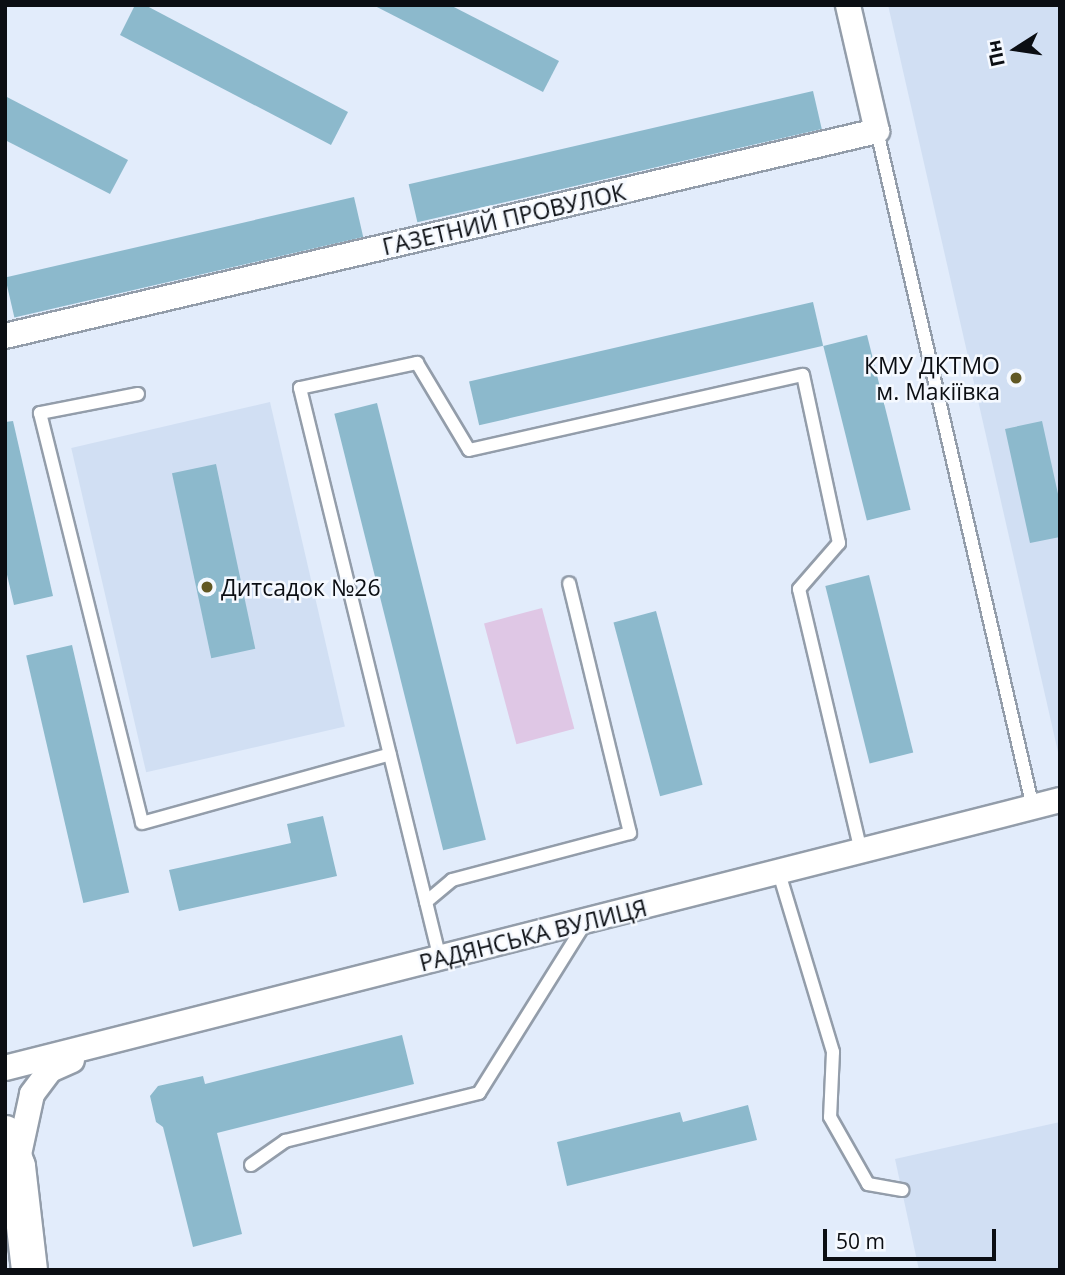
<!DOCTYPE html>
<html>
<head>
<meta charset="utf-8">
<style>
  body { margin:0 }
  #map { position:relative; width:1065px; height:1275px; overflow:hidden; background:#e2ecfb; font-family:"Open Sans",sans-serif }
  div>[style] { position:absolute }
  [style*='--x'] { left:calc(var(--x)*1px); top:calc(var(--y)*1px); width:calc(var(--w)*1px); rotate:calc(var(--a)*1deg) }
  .built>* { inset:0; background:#d1dff3; transform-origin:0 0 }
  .green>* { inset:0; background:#dfc7e5; transform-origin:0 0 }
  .building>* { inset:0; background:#8cb9cc; transform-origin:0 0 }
  .roads { filter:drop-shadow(2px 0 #939daa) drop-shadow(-2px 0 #939daa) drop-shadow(0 2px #939daa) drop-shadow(0 -2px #939daa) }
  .lane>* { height:12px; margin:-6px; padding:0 6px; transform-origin:6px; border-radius:6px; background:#fff }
  .street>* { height:24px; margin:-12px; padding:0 12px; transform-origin:12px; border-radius:12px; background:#fff }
  .secondary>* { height:35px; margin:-17.5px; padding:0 17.5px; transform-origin:17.5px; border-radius:17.5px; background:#fff }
  .dots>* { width:19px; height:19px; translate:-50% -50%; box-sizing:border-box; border:4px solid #f5f9ff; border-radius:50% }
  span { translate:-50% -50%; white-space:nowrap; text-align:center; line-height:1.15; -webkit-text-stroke:5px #f5f9ff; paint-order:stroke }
  .street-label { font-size:23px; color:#0b0e13 }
  .poi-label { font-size:23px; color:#0b0e13 }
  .right { translate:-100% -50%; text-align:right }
  .left { translate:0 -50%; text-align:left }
  .frame { position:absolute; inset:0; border:7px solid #0b0e13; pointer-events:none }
  .north { position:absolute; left:981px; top:14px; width:70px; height:70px; -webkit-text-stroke:5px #f5f9ff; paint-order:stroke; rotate:258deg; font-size:19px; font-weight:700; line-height:28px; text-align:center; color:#0b0e13 }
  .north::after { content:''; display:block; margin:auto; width:24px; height:32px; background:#0b0e13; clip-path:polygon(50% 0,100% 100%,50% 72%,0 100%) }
  .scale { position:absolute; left:823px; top:1229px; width:173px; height:32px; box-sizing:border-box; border:4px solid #0b0e13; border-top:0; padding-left:9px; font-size:21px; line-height:24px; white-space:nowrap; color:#0b0e13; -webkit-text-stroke:5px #f5f9ff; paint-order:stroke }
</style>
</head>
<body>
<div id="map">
  <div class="built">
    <i style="clip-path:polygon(888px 5px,1060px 5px,1060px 752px,1058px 752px)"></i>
    <i style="left:270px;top:402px;width:333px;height:204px;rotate:77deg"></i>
    <i style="clip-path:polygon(1060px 1122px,1060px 1270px,919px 1270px,895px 1159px)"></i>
  </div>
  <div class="green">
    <i style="left:542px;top:608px;width:125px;height:60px;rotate:75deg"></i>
  </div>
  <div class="building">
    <i style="clip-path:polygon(135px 5px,145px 5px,348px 112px,331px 145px,120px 35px)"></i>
    <i style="clip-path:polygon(373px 5px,450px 5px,559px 61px,543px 92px)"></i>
    <i style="left:813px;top:91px;width:39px;height:415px;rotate:77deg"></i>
    <i style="clip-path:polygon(5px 96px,128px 160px,110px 194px,5px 140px)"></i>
    <i style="left:354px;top:197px;width:41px;height:358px;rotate:77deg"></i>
    <i style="left:813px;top:302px;width:45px;height:353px;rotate:77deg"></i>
    <i style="left:867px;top:335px;width:180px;height:45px;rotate:76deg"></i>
    <i style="left:377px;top:403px;width:450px;height:44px;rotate:76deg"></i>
    <i style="clip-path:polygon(13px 421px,53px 596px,14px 605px,5px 566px,5px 422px)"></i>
    <i style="clip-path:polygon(1042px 421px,1060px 503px,1060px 537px,1030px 543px,1005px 429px)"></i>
    <i style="left:216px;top:464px;width:189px;height:45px;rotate:78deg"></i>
    <i style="left:869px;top:575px;width:183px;height:45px;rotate:76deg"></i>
    <i style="left:656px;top:611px;width:180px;height:44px;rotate:75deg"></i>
    <i style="left:72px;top:645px;width:254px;height:47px;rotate:77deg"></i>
    <i style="clip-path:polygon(323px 816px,337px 876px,179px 911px,169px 870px,291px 843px,287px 824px)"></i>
    <i style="clip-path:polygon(402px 1035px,414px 1084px,217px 1133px,242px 1234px,193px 1247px,163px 1127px,156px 1122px,150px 1096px,158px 1086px,203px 1076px,205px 1084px)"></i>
    <i style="clip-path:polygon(748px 1105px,757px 1140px,567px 1186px,557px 1142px,680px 1112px,683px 1122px)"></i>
  </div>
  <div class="roads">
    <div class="lane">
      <i style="--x:877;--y:131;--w:695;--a:77.02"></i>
      <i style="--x:138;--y:394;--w:100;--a:169"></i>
      <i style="--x:40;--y:413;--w:422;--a:76"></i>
      <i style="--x:142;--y:823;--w:257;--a:-15.5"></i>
      <i style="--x:779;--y:873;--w:187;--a:73.2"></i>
      <i style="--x:833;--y:1052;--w:65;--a:92.6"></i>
      <i style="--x:830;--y:1117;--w:77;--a:60.4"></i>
      <i style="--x:868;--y:1184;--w:35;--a:10"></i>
      <i style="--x:426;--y:902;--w:34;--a:-40"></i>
      <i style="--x:452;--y:880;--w:184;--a:-14.8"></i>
      <i style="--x:630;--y:833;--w:257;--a:-103.7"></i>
      <i style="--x:440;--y:959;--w:588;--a:-103.78"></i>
      <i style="--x:300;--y:388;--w:120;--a:-12.1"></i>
      <i style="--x:417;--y:363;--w:101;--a:59.1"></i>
      <i style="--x:469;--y:450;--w:342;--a:-12.7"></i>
      <i style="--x:803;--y:375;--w:172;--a:77.9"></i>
      <i style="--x:839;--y:543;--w:61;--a:131"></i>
      <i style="--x:799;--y:589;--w:270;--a:76.7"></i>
      <i style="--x:251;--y:1165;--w:42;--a:-35.2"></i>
      <i style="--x:285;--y:1141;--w:200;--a:-13.9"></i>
      <i style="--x:479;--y:1093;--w:202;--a:-58"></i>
    </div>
    <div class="street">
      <i style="--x:5;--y:336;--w:896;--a:-13.23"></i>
      <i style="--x:877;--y:131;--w:129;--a:-103"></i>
      <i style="--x:5;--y:1068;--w:1089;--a:-14.25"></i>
      <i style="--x:18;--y:1159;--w:66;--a:-77.8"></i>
      <i style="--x:32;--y:1094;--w:30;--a:-53"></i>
      <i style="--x:50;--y:1070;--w:24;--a:-24"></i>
    </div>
    <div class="secondary">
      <i style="--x:5;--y:1133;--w:35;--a:70"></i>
      <i style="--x:17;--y:1166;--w:105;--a:83.4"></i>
    </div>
  </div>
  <div class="dots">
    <i style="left:1016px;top:378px;background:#615824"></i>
    <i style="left:207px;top:587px;background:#615824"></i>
  </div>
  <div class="street-label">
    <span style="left:504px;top:219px;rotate:-13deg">ГАЗЕТНИЙ ПРОВУЛОК</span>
    <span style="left:533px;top:935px;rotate:-14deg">РАДЯНСЬКА ВУЛИЦЯ</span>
  </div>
  <div class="poi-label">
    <span class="right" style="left:1000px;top:378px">КМУ ДКТМО<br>м. Макіївка</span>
    <span class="left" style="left:221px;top:587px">Дитсадок №26</span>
  </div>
  <div class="frame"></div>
  <div class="north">Пн</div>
  <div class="scale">50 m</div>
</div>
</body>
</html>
